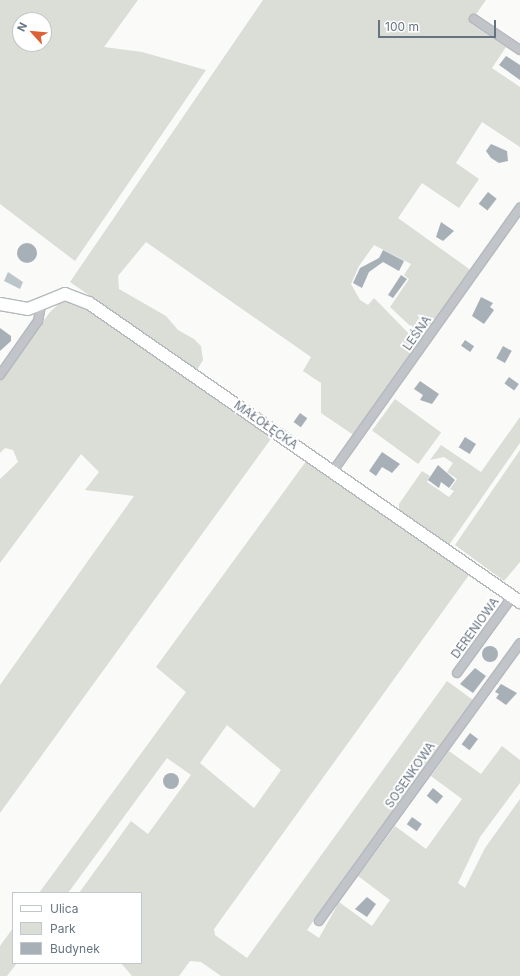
<!DOCTYPE html>
<html>
<head>
<meta charset="utf-8">
<style>
  body { margin:0 }
  #map { position:relative; width:520px; height:976px; overflow:hidden; background:#fafaf8; font-family:Inter,sans-serif }
  div>[style] { position:absolute }
  [style*='--x'] { left:calc(var(--x)*1px); top:calc(var(--y)*1px); width:calc(var(--w)*1px); rotate:calc(var(--a)*1deg) }
  .green>* { inset:0; background:#daded7; transform-origin:0 0 }
  .water>* { inset:0; background:#bbc5ca }
  .building>* { inset:0; background:#a8b0b7; transform-origin:0 0 }
  .round { border-radius:50% }
  .roads { filter:drop-shadow(1px 0 #b4b9be) drop-shadow(-1px 0 #b4b9be) drop-shadow(0 1px #b4b9be) drop-shadow(0 -1px #b4b9be) }
  .street>* { height:8px; margin:-4px; padding:0 4px; transform-origin:4px; border-radius:4px; background:#c1c5c9 }
  .secondary>* { height:12px; margin:-6px; padding:0 6px; transform-origin:6px; border-radius:6px; background:#fff }
  span { translate:-50% -50%; white-space:nowrap; text-align:center; line-height:1.15; -webkit-text-stroke:4px #fff; paint-order:stroke }
  .street-label { font-size:12px; color:#667481 }
  .legend { position:absolute; left:12px; top:892px; width:130px; height:72px; box-sizing:border-box; background:#fff; border:1px solid #c2c7cd; margin:0; padding:5px 7px; list-style:none; font-size:12px; color:#667481 }
  .legend li { display:flex; align-items:center; gap:8px; height:20px }
  .legend b { width:20px; border:1px solid #c2c7cd }
  .north { position:absolute; left:12px; top:12px; width:40px; height:40px; box-sizing:border-box; background:#fff; border:1px solid #c2c7cd; border-radius:50%; rotate:297deg; font-size:11px; font-weight:700; line-height:16px; text-align:center; color:#667481 }
  .north::after { content:''; display:block; margin:auto; width:14px; height:18px; background:#dd6135; clip-path:polygon(50% 0,100% 100%,50% 72%,0 100%) }
  .scale { position:absolute; left:378px; top:20px; width:118px; height:18px; box-sizing:border-box; border:2px solid #667481; border-top:0; padding-left:5px; font-size:12px; line-height:14px; white-space:nowrap; color:#667481; -webkit-text-stroke:3px #fff; paint-order:stroke }
</style>
</head>
<body>
<div id="map">
  <div class="green">
    <i style="clip-path:polygon(evenodd,0 0,138px 0,104px 47px,142px 52px,206px 70px,75px 261px,0 204px,0 0,20px 20px,44px 20px,44px 44px,20px 44px,20px 20px)"></i>
    <i style="clip-path:polygon(263px 0,486px 0,470px 23px,506px 47px,492px 68px,520px 87px,520px 147px,482px 122px,456px 163px,479px 179px,459px 208px,422px 183px,398px 218px,472px 271px,424px 339px,390px 307px,409px 279px,404px 275px,411px 264px,374px 245px,359px 266px,351px 284px,360px 300px,368px 305px,374px 298px,420px 345px,355px 436px,321px 413px,321px 383px,303px 371px,311px 357px,146px 242px,118px 276px,119px 289px,166px 316px,178px 330px,194px 339px,201px 346px,203px 360px,197px 370px,70px 282px)"></i>
    <i style="clip-path:polygon(70px 300px,80px 303px,273px 436px,0 813px,0 685px,134px 496px,85px 490px,99px 472px,81px 454px,0 563px,0 479px,18px 462px,13px 450px,5px 448px,0 453px,0 379px,50px 312px,62px 301px)"></i>
    <i style="left:395px;top:399px;width:57px;height:39px;rotate:36deg"></i>
    <i style="clip-path:polygon(520px 417px,520px 443px,449px 545px,399px 510px,399px 504px,422px 471px,430px 476px,427px 482px,449px 497px,454px 491px,450px 489px,457px 479px,447px 472px,453px 463px,444px 457px,430px 460px,441px 445px,481px 472px)"></i>
    <i style="clip-path:polygon(520px 450px,520px 562px,504px 581px,455px 545px)"></i>
    <i style="clip-path:polygon(evenodd,307px 460px,469px 575px,214px 929px,215px 935px,247px 958px,447px 681px,473px 700px,307px 930px,319px 938px,339px 902px,372px 926px,390px 900px,358px 876px,395px 826px,426px 849px,462px 799px,431px 776px,449px 751px,481px 774px,502px 746px,520px 760px,520px 783px,480px 837px,458px 883px,465px 888px,485px 848px,520px 799px,520px 976px,221px 976px,201px 962px,190px 961px,179px 976px,132px 976px,121px 963px,141px 963px,141px 893px,79px 893px,131px 821px,148px 834px,191px 775px,167px 758px,68px 893px,39px 893px,186px 692px,156px 667px,307px 460px,227px 725px,281px 770px,254px 808px,200px 763px,227px 725px)"></i>
    <i style="clip-path:polygon(13px 928px,13px 963px,17px 963px,7px 976px,0 976px,0 946px)"></i>
  </div>
  <div class="water">
    <i style="clip-path:polygon(8px 272px,23px 282px,20px 289px,4px 281px)"></i>
  </div>
  <div class="building">
    <i style="clip-path:polygon(506px 56px,520px 65px,520px 80px,499px 65px)"></i>
    <i style="clip-path:polygon(491px 144px,507px 151px,508px 161px,499px 163px,491px 158px,486px 151px)"></i>
    <i style="left:488px;top:192px;width:11px;height:15px;rotate:38deg"></i>
    <i style="clip-path:polygon(441px 222px,454px 231px,443px 241px,436px 237px)"></i>
    <i class="round" style="left:17px;top:243px;width:20px;height:20px"></i>
    <i style="clip-path:polygon(383px 250px,404px 261px,399px 271px,383px 262px,369px 272px,362px 288px,353px 283px,360px 268px,379px 258px)"></i>
    <i style="clip-path:polygon(401px 275px,407px 279px,393px 298px,388px 295px)"></i>
    <i style="clip-path:polygon(481px 297px,493px 303px,490px 307px,494px 310px,484px 324px,472px 316px)"></i>
    <i style="clip-path:polygon(0 328px,11px 336px,11px 341px,0 351px)"></i>
    <i style="left:465px;top:340px;width:11px;height:7px;rotate:34deg"></i>
    <i style="left:503px;top:346px;width:10px;height:14px;rotate:29deg"></i>
    <i style="left:509px;top:377px;width:12px;height:8px;rotate:35deg"></i>
    <i style="clip-path:polygon(420px 381px,439px 394px,432px 404px,420px 400px,423px 395px,414px 389px)"></i>
    <i style="left:300px;top:413px;width:9px;height:11px;rotate:36deg"></i>
    <i style="left:465px;top:437px;width:13px;height:12px;rotate:32deg"></i>
    <i style="clip-path:polygon(382px 452px,400px 464px,392px 473px,382px 467px,376px 476px,369px 471px)"></i>
    <i style="clip-path:polygon(438px 465px,455px 480px,449px 488px,441px 482px,439px 488px,428px 480px)"></i>
    <i class="round" style="left:482px;top:646px;width:16px;height:16px"></i>
    <i style="clip-path:polygon(475px 668px,486px 676px,473px 693px,460px 684px)"></i>
    <i style="clip-path:polygon(501px 684px,517px 693px,506px 705px,496px 698px,499px 694px,495px 692px)"></i>
    <i style="left:470px;top:733px;width:10px;height:14px;rotate:37deg"></i>
    <i class="round" style="left:163px;top:773px;width:16px;height:16px"></i>
    <i style="left:433px;top:788px;width:13px;height:10px;rotate:39deg"></i>
    <i style="left:412px;top:817px;width:12px;height:9px;rotate:35deg"></i>
    <i style="clip-path:polygon(367px 897px,376px 904px,367px 917px,355px 909px)"></i>
  </div>
  <div class="roads">
    <div class="street">
      <i style="--x:474;--y:19;--w:55;--a:34"></i>
      <i style="--x:0;--y:375;--w:66;--a:-54.9"></i>
      <i style="--x:38;--y:321;--w:15;--a:-79"></i>
      <i style="--x:333;--y:471;--w:323;--a:-54.6"></i>
      <i style="--x:457;--y:673;--w:94;--a:-54.1"></i>
      <i style="--x:319;--y:921;--w:343;--a:-54.1"></i>
    </div>
    <div class="secondary">
      <i style="--x:0;--y:304;--w:28;--a:10"></i>
      <i style="--x:28;--y:309;--w:40;--a:-22"></i>
      <i style="--x:65;--y:294;--w:26;--a:21"></i>
      <i style="--x:89;--y:303;--w:525;--a:34.75"></i>
    </div>
  </div>
  <div class="street-label">
    <span style="left:417px;top:333px;rotate:-55deg">LEŚNA</span>
    <span style="left:266px;top:425px;rotate:35deg">MAŁOŁĘCKA</span>
    <span style="left:475px;top:628px;rotate:-54deg">DERENIOWA</span>
    <span style="left:410px;top:775px;rotate:-55deg">SOSENKOWA</span>
  </div>
  <ul class="legend">
  <li><b style="height:5px;background:#fff"></b>Ulica</li>
  <li><b style="height:11px;background:#daded7"></b>Park</li>
  <li><b style="height:11px;background:#a8b0b7"></b>Budynek</li>
  </ul>
  <div class="north">N</div>
  <div class="scale">100 m</div>
</div>
</body>
</html>
